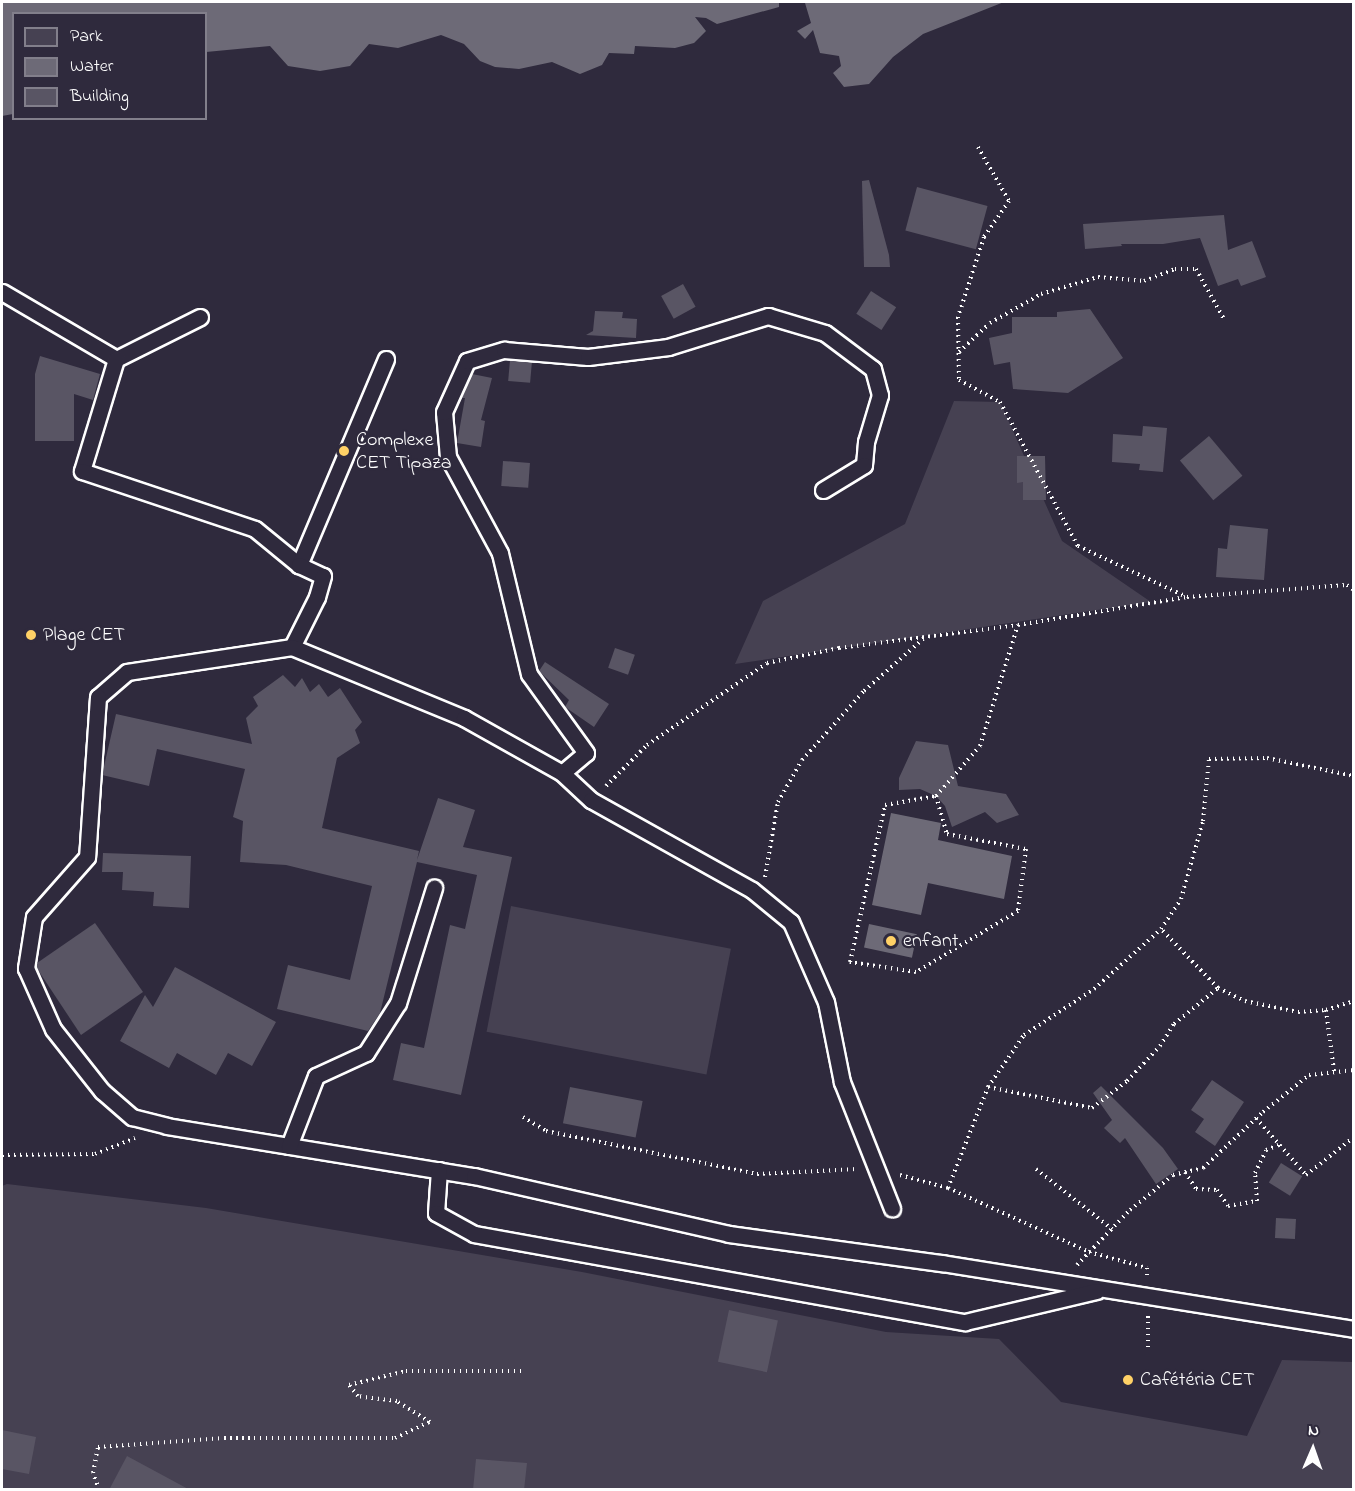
<!DOCTYPE html>
<html>
<head>
<meta charset="utf-8">
<style>
  body { margin:0 }
  #map { position:relative; width:1355px; height:1491px; overflow:hidden; background:#2f2a3d; font-family:"Indie Flower",sans-serif }
  div>[style] { position:absolute }
  [style*='--x'] { left:calc(var(--x)*1px); top:calc(var(--y)*1px); width:calc(var(--w)*1px); rotate:calc(var(--a)*1deg) }
  .green>* { inset:0; background:#464152; transform-origin:0 0 }
  .water>* { inset:0; background:#6d6a77; transform-origin:0 0 }
  .building>* { inset:0; background:#595564; transform-origin:0 0 }
  .path>* { height:4px; margin-top:-2px; transform-origin:0; background:repeating-linear-gradient(90deg,#fff 0 1.5px,transparent 0 6px) }
  .roads { filter:drop-shadow(2px 0 #fff) drop-shadow(-2px 0 #fff) drop-shadow(0 2px #fff) drop-shadow(0 -2px #fff) }
  .lane>* { height:15px; margin:-7.5px; padding:0 7.5px; transform-origin:7.5px; border-radius:7.5px; background:#2f2a3d }
  .dots>* { width:16px; height:16px; translate:-50% -50%; box-sizing:border-box; border:3px solid #2f2a3d; border-radius:50% }
  span { translate:-50% -50%; white-space:nowrap; text-align:center; line-height:1.15; -webkit-text-stroke:4.5px #2f2a3d; paint-order:stroke }
  .poi-label { font-size:20px; color:#fff }
  .left { translate:0 -50%; text-align:left }
  .frame { position:absolute; inset:0; border:3px solid #fff; pointer-events:none }
  .legend { position:absolute; left:12px; top:12px; width:195px; height:108px; box-sizing:border-box; background:#2f2a3d; border:2px solid #827f8b; margin:0; padding:8px 10px; list-style:none; font-size:18px; color:#fff }
  .legend li { display:flex; align-items:center; gap:12px; height:30px }
  .legend b { width:30px; border:2px solid #827f8b }
  .north { position:absolute; left:1283px; top:1419px; width:60px; height:60px; -webkit-text-stroke:4px #2f2a3d; paint-order:stroke; rotate:2deg; font-size:16px; font-weight:700; line-height:24px; text-align:center; color:#fff }
  .north::after { content:''; display:block; margin:auto; width:21px; height:27px; background:#fff; clip-path:polygon(50% 0,100% 100%,50% 72%,0 100%) }
</style>
</head>
<body>
<div id="map">
  <div class="green">
    <i style="clip-path:polygon(954px 401px,1000px 402px,1062px 541px,1151px 602px,735px 664px,763px 601px,905px 524px)"></i>
    <i style="left:511px;top:906px;width:224px;height:128px;rotate:11deg"></i>
    <i style="clip-path:polygon(7px 1184px,206px 1208px,582px 1272px,886px 1332px,999px 1339px,1061px 1402px,1247px 1436px,1282px 1360px,1353px 1362px,1353px 1489px,2px 1489px,2px 1186px)"></i>
  </div>
  <div class="water">
    <i style="clip-path:polygon(2px 2px,779px 2px,779px 7px,717px 24px,706px 18px,695px 17px,706px 31px,694px 43px,675px 48px,635px 46px,634px 54px,609px 53px,602px 65px,580px 74px,552px 62px,519px 69px,495px 67px,480px 61px,464px 44px,441px 35px,398px 48px,369px 44px,350px 66px,320px 71px,288px 66px,270px 46px,206px 52px,206px 14px,14px 14px,13px 114px,2px 116px)"></i>
    <i style="clip-path:polygon(801px 2px,1004px 2px,923px 34px,893px 57px,869px 84px,844px 87px,833px 73px,841px 66px,839px 56px,820px 53px,813px 30px,805px 39px,797px 31px,811px 23px,805px 3px)"></i>
    <i style="clip-path:polygon(891px 813px,941px 823px,938px 840px,1012px 856px,1004px 899px,928px 883px,921px 915px,872px 905px)"></i>
    <i style="left:869px;top:924px;width:49px;height:24px;rotate:12deg"></i>
  </div>
  <div class="building">
    <i style="clip-path:polygon(869px 180px,889px 255px,890px 267px,864px 267px,862px 181px)"></i>
    <i style="left:917px;top:187px;width:73px;height:45px;rotate:15deg"></i>
    <i style="clip-path:polygon(1224px 215px,1228px 250px,1252px 241px,1266px 277px,1241px 286px,1238px 279px,1218px 286px,1200px 238px,1163px 244px,1121px 244px,1122px 246px,1085px 249px,1083px 224px)"></i>
    <i style="left:683px;top:284px;width:26px;height:25px;rotate:61deg"></i>
    <i style="left:871px;top:291px;width:30px;height:27px;rotate:33deg"></i>
    <i style="clip-path:polygon(1090px 309px,1123px 358px,1068px 393px,1013px 389px,1010px 362px,994px 365px,989px 338px,1012px 333px,1012px 317px,1057px 317px,1057px 312px)"></i>
    <i style="clip-path:polygon(595px 311px,623px 312px,622px 318px,637px 319px,636px 338px,586px 335px,593px 331px)"></i>
    <i style="clip-path:polygon(40px 356px,100px 374px,93px 400px,74px 394px,74px 441px,35px 441px,35px 374px)"></i>
    <i style="left:510px;top:360px;width:22px;height:21px;rotate:5deg"></i>
    <i style="clip-path:polygon(472px 374px,492px 378px,481px 420px,485px 421px,481px 447px,457px 443px,465px 398px,462px 398px)"></i>
    <i style="clip-path:polygon(1143px 426px,1167px 428px,1163px 472px,1139px 470px,1140px 464px,1112px 462px,1113px 434px,1142px 436px)"></i>
    <i style="left:1209px;top:436px;width:52px;height:38px;rotate:50deg"></i>
    <i style="clip-path:polygon(1017px 456px,1045px 456px,1046px 500px,1023px 500px,1023px 482px,1017px 483px)"></i>
    <i style="left:503px;top:461px;width:27px;height:25px;rotate:4deg"></i>
    <i style="clip-path:polygon(1230px 525px,1268px 529px,1264px 580px,1216px 577px,1218px 548px,1227px 549px)"></i>
    <i style="left:615px;top:648px;width:21px;height:21px;rotate:19deg"></i>
    <i style="clip-path:polygon(545px 662px,609px 704px,594px 727px,565px 707px,569px 700px,539px 671px)"></i>
    <i style="clip-path:polygon(283px 675px,295px 687px,302px 678px,310px 692px,319px 684px,328px 697px,340px 688px,362px 722px,355px 730px,360px 743px,337px 758px,322px 828px,419px 851px,417px 860px,438px 798px,475px 810px,463px 847px,512px 857px,461px 1095px,393px 1080px,401px 1043px,424px 1048px,450px 925px,465px 929px,477px 875px,417px 862px,380px 1013px,368px 1031px,277px 1009px,288px 965px,350px 980px,372px 886px,286px 865px,240px 862px,243px 821px,233px 817px,245px 769px,157px 749px,149px 786px,102px 775px,116px 714px,252px 744px,246px 718px,258px 706px,253px 697px)"></i>
    <i style="clip-path:polygon(916px 741px,948px 745px,958px 786px,1006px 794px,1019px 815px,997px 823px,985px 812px,952px 827px,945px 806px,936px 796px,920px 789px,899px 790px,899px 778px)"></i>
    <i style="clip-path:polygon(103px 853px,191px 856px,189px 908px,153px 906px,154px 892px,122px 890px,123px 872px,102px 872px)"></i>
    <i style="clip-path:polygon(95px 923px,143px 992px,81px 1035px,36px 967px,37px 963px)"></i>
    <i style="clip-path:polygon(175px 967px,276px 1022px,252px 1066px,228px 1053px,216px 1075px,177px 1053px,169px 1068px,120px 1041px,145px 995px,153px 1007px)"></i>
    <i style="clip-path:polygon(1212px 1080px,1244px 1102px,1215px 1146px,1195px 1132px,1204px 1119px,1191px 1110px)"></i>
    <i style="clip-path:polygon(1101px 1086px,1163px 1148px,1178px 1169px,1156px 1184px,1125px 1138px,1120px 1143px,1104px 1128px,1112px 1120px,1093px 1093px)"></i>
    <i style="left:570px;top:1087px;width:74px;height:37px;rotate:11deg"></i>
    <i style="left:1281px;top:1163px;width:25px;height:23px;rotate:32deg"></i>
    <i style="left:1276px;top:1218px;width:20px;height:20px;rotate:3deg"></i>
    <i style="left:729px;top:1310px;width:50px;height:53px;rotate:12deg"></i>
    <i style="clip-path:polygon(2px 1430px,36px 1437px,29px 1474px,2px 1469px)"></i>
    <i style="clip-path:polygon(127px 1456px,190px 1490px,109px 1490px)"></i>
    <i style="clip-path:polygon(476px 1459px,527px 1463px,524px 1490px,473px 1490px)"></i>
  </div>
  <div class="path">
    <i style="--x:978;--y:147;--w:62;--a:60.1"></i>
    <i style="--x:1009;--y:201;--w:44;--a:124.8"></i>
    <i style="--x:984;--y:237;--w:84;--a:108"></i>
    <i style="--x:958;--y:317;--w:63;--a:89.1"></i>
    <i style="--x:959;--y:380;--w:47;--a:28.2"></i>
    <i style="--x:1000;--y:402;--w:164;--a:61.6"></i>
    <i style="--x:1078;--y:546;--w:120;--a:25.1"></i>
    <i style="--x:1187;--y:597;--w:160;--a:-4.3"></i>
    <i style="--x:1347;--y:585;--w:9;--a:36"></i>
    <i style="--x:959;--y:352;--w:42;--a:-43.1"></i>
    <i style="--x:990;--y:323;--w:59;--a:-29.6"></i>
    <i style="--x:1041;--y:294;--w:59;--a:-16.6"></i>
    <i style="--x:1098;--y:277;--w:46;--a:5"></i>
    <i style="--x:1144;--y:281;--w:33;--a:-21"></i>
    <i style="--x:1175;--y:269;--w:21;--a:0"></i>
    <i style="--x:1196;--y:269;--w:57;--a:60.8"></i>
    <i style="--x:606;--y:786;--w:58;--a:-45"></i>
    <i style="--x:647;--y:745;--w:145;--a:-34.3"></i>
    <i style="--x:767;--y:663;--w:74;--a:-11.8"></i>
    <i style="--x:839;--y:648;--w:180;--a:-7.3"></i>
    <i style="--x:1018;--y:625;--w:171;--a:-9.4"></i>
    <i style="--x:936;--y:796;--w:40;--a:74"></i>
    <i style="--x:947;--y:834;--w:80;--a:10.8"></i>
    <i style="--x:1026;--y:849;--w:63;--a:97.4"></i>
    <i style="--x:1018;--y:911;--w:119;--a:149.1"></i>
    <i style="--x:916;--y:972;--w:67;--a:-171.4"></i>
    <i style="--x:850;--y:962;--w:161;--a:-77.4"></i>
    <i style="--x:885;--y:805;--w:52;--a:-10"></i>
    <i style="--x:936;--y:796;--w:67;--a:-48.7"></i>
    <i style="--x:980;--y:746;--w:127;--a:-72.6"></i>
    <i style="--x:765;--y:877;--w:76;--a:-80.2"></i>
    <i style="--x:778;--y:802;--w:48;--a:-60.3"></i>
    <i style="--x:802;--y:760;--w:93;--a:-48.1"></i>
    <i style="--x:864;--y:691;--w:79;--a:-41.4"></i>
    <i style="--x:1218;--y:988;--w:30;--a:26"></i>
    <i style="--x:1245;--y:1001;--w:54;--a:11.7"></i>
    <i style="--x:1298;--y:1012;--w:28;--a:-4"></i>
    <i style="--x:1326;--y:1010;--w:62;--a:82.5"></i>
    <i style="--x:1326;--y:1010;--w:29;--a:-18"></i>
    <i style="--x:988;--y:1087;--w:106;--a:11.4"></i>
    <i style="--x:1092;--y:1108;--w:44;--a:-37.6"></i>
    <i style="--x:1127;--y:1081;--w:48;--a:-46.7"></i>
    <i style="--x:1160;--y:1046;--w:26;--a:-58"></i>
    <i style="--x:1174;--y:1024;--w:57;--a:-39.3"></i>
    <i style="--x:1218;--y:988;--w:82;--a:-134"></i>
    <i style="--x:523;--y:1117;--w:27;--a:31"></i>
    <i style="--x:546;--y:1131;--w:215;--a:11.5"></i>
    <i style="--x:757;--y:1174;--w:100;--a:-2.9"></i>
    <i style="--x:1256;--y:1118;--w:76;--a:48.7"></i>
    <i style="--x:1306;--y:1175;--w:61;--a:-38.4"></i>
    <i style="--x:2;--y:1155;--w:93;--a:-0.6"></i>
    <i style="--x:95;--y:1154;--w:43;--a:-21.8"></i>
    <i style="--x:1036;--y:1169;--w:97;--a:38.3"></i>
    <i style="--x:1185;--y:1172;--w:20;--a:57"></i>
    <i style="--x:1196;--y:1189;--w:21;--a:3"></i>
    <i style="--x:1217;--y:1190;--w:19;--a:55"></i>
    <i style="--x:1228;--y:1206;--w:29;--a:-10"></i>
    <i style="--x:1257;--y:1201;--w:28;--a:-94"></i>
    <i style="--x:1255;--y:1173;--w:25;--a:-64"></i>
    <i style="--x:1266;--y:1150;--w:14;--a:-21"></i>
    <i style="--x:900;--y:1175;--w:50;--a:15.2"></i>
    <i style="--x:948;--y:1188;--w:155;--a:24.4"></i>
    <i style="--x:1089;--y:1252;--w:60;--a:15.4"></i>
    <i style="--x:1147;--y:1268;--w:10;--a:90"></i>
    <i style="--x:948;--y:1188;--w:109;--a:-68.4"></i>
    <i style="--x:988;--y:1087;--w:63;--a:-55.3"></i>
    <i style="--x:1024;--y:1035;--w:84;--a:-33.3"></i>
    <i style="--x:1094;--y:989;--w:90;--a:-41.8"></i>
    <i style="--x:1161;--y:929;--w:36;--a:-56"></i>
    <i style="--x:1181;--y:899;--w:81;--a:-74.2"></i>
    <i style="--x:1203;--y:821;--w:62;--a:-84.5"></i>
    <i style="--x:1209;--y:759;--w:58;--a:-1"></i>
    <i style="--x:1267;--y:758;--w:89;--a:11.7"></i>
    <i style="--x:1077;--y:1265;--w:76;--a:-46.1"></i>
    <i style="--x:1130;--y:1210;--w:55;--a:-39.1"></i>
    <i style="--x:1173;--y:1175;--w:31;--a:-13"></i>
    <i style="--x:1203;--y:1168;--w:82;--a:-43"></i>
    <i style="--x:1263;--y:1112;--w:59;--a:-38.8"></i>
    <i style="--x:1309;--y:1075;--w:45;--a:-6.3"></i>
    <i style="--x:1148;--y:1316;--w:32;--a:90"></i>
    <i style="--x:99;--y:1490;--w:18;--a:-109"></i>
    <i style="--x:93;--y:1473;--w:26;--a:-79"></i>
    <i style="--x:98;--y:1447;--w:126;--a:-4.1"></i>
    <i style="--x:224;--y:1438;--w:171;--a:0"></i>
    <i style="--x:395;--y:1438;--w:38;--a:-25"></i>
    <i style="--x:430;--y:1422;--w:39;--a:-148"></i>
    <i style="--x:397;--y:1401;--w:39;--a:-173"></i>
    <i style="--x:358;--y:1396;--w:14;--a:-129"></i>
    <i style="--x:349;--y:1385;--w:59;--a:-13.8"></i>
    <i style="--x:406;--y:1371;--w:119;--a:0"></i>
  </div>
  <div class="roads">
    <div class="lane">
      <i style="--x:2;--y:292;--w:132;--a:30.4"></i>
      <i style="--x:200;--y:317;--w:94;--a:153.4"></i>
      <i style="--x:116;--y:359;--w:117;--a:106.9"></i>
      <i style="--x:82;--y:471;--w:182;--a:18.5"></i>
      <i style="--x:255;--y:529;--w:57;--a:39.3"></i>
      <i style="--x:386;--y:359;--w:224;--a:112.9"></i>
      <i style="--x:299;--y:565;--w:26;--a:25"></i>
      <i style="--x:323;--y:576;--w:22;--a:106"></i>
      <i style="--x:317;--y:597;--w:56;--a:116.6"></i>
      <i style="--x:292;--y:647;--w:167;--a:171.4"></i>
      <i style="--x:127;--y:672;--w:38;--a:139"></i>
      <i style="--x:98;--y:697;--w:160;--a:93.9"></i>
      <i style="--x:87;--y:857;--w:80;--a:131.5"></i>
      <i style="--x:34;--y:917;--w:52;--a:98.9"></i>
      <i style="--x:26;--y:968;--w:67;--a:66.1"></i>
      <i style="--x:53;--y:1029;--w:79;--a:51.7"></i>
      <i style="--x:102;--y:1091;--w:40;--a:41"></i>
      <i style="--x:132;--y:1117;--w:36;--a:14"></i>
      <i style="--x:167;--y:1126;--w:311;--a:9.3"></i>
      <i style="--x:474;--y:1176;--w:262;--a:12.8"></i>
      <i style="--x:729;--y:1234;--w:215;--a:7.8"></i>
      <i style="--x:942;--y:1263;--w:417;--a:9.1"></i>
      <i style="--x:292;--y:647;--w:186;--a:22.4"></i>
      <i style="--x:464;--y:718;--w:112;--a:29.3"></i>
      <i style="--x:562;--y:773;--w:31;--a:-40"></i>
      <i style="--x:586;--y:753;--w:97;--a:-125.8"></i>
      <i style="--x:529;--y:674;--w:124;--a:-103.5"></i>
      <i style="--x:500;--y:553;--w:109;--a:-118.4"></i>
      <i style="--x:448;--y:457;--w:45;--a:-95.1"></i>
      <i style="--x:444;--y:412;--w:56;--a:-65.7"></i>
      <i style="--x:467;--y:361;--w:39;--a:-17"></i>
      <i style="--x:504;--y:350;--w:84;--a:4.8"></i>
      <i style="--x:588;--y:357;--w:81;--a:-7.1"></i>
      <i style="--x:668;--y:347;--w:105;--a:-17.2"></i>
      <i style="--x:768;--y:316;--w:59;--a:16.6"></i>
      <i style="--x:825;--y:333;--w:60;--a:36.9"></i>
      <i style="--x:873;--y:369;--w:27;--a:75"></i>
      <i style="--x:880;--y:395;--w:49;--a:106.6"></i>
      <i style="--x:866;--y:442;--w:23;--a:95"></i>
      <i style="--x:864;--y:465;--w:48;--a:148.6"></i>
      <i style="--x:562;--y:773;--w:40;--a:43"></i>
      <i style="--x:591;--y:800;--w:184;--a:29.2"></i>
      <i style="--x:752;--y:890;--w:50;--a:39.4"></i>
      <i style="--x:791;--y:922;--w:87;--a:66.4"></i>
      <i style="--x:826;--y:1002;--w:82;--a:78.7"></i>
      <i style="--x:842;--y:1082;--w:136;--a:68.4"></i>
      <i style="--x:289;--y:1146;--w:75;--a:-68.9"></i>
      <i style="--x:316;--y:1076;--w:55;--a:-24.7"></i>
      <i style="--x:366;--y:1053;--w:59;--a:-57.4"></i>
      <i style="--x:398;--y:1003;--w:121;--a:-72.6"></i>
      <i style="--x:439;--y:1170;--w:43;--a:94"></i>
      <i style="--x:436;--y:1213;--w:43;--a:28.9"></i>
      <i style="--x:474;--y:1234;--w:499;--a:10.2"></i>
      <i style="--x:965;--y:1322;--w:135;--a:-13.3"></i>
    </div>
  </div>
  <div class="dots">
    <i style="left:344px;top:451px;background:#ffd166"></i>
    <i style="left:31px;top:635px;background:#ffd166"></i>
    <i style="left:891px;top:941px;background:#ffd166"></i>
    <i style="left:1128px;top:1380px;background:#ffd166"></i>
  </div>
  <div class="poi-label">
    <span class="left" style="left:356px;top:452px">Complexe<br>CET Tipaza</span>
    <span class="left" style="left:43px;top:635px">Plage CET</span>
    <span class="left" style="left:903px;top:941px">enfant</span>
    <span class="left" style="left:1140px;top:1380px">Cafétéria CET</span>
  </div>
  <div class="frame"></div>
  <ul class="legend">
  <li><b style="height:16px;background:#464152"></b>Park</li>
  <li><b style="height:16px;background:#6d6a77"></b>Water</li>
  <li><b style="height:16px;background:#595564"></b>Building</li>
  </ul>
  <div class="north">N</div>
</div>
</body>
</html>
